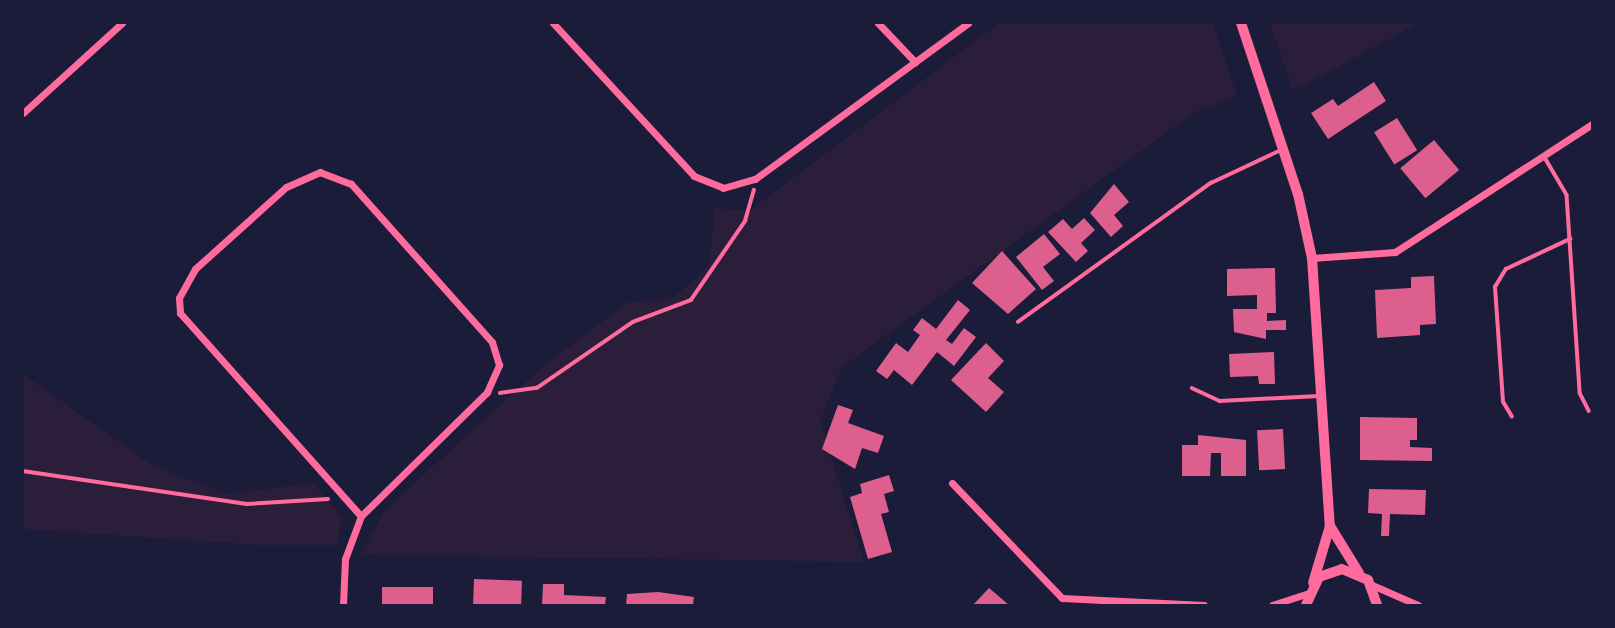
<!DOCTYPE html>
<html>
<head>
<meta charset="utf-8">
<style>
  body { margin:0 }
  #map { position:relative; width:1615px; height:628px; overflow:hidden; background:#1b1b3a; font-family:Overpass,sans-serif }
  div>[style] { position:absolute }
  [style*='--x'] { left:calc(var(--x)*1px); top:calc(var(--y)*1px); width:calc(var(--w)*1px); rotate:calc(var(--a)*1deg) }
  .green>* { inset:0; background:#2a1e3b }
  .building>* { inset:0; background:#dd5f8e; transform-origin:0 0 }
  .path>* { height:3.5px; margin:-1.75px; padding:0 1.75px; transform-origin:1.75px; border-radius:1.75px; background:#ff6b9d }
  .service>* { height:3.5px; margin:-1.75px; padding:0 1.75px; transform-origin:1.75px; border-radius:1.75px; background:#ff6b9d }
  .minor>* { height:7px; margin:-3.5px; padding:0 3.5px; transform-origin:3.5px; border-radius:3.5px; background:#ff6b9d }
  .tertiary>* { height:10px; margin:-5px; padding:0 5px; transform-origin:5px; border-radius:5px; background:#ff6b9d }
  span { translate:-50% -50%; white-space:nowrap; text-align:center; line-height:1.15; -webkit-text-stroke:5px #1b1b3a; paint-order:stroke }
  .frame { position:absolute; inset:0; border:24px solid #1b1b3a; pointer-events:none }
</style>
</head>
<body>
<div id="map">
  <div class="green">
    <i style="clip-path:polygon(999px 23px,1213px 23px,1237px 96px,1195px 112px,842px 367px,820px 422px,864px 562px,360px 555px,385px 510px,541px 368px,628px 302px,672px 299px,709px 265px,715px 208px,749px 211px)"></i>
    <i style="clip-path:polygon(1270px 23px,1419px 23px,1293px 91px)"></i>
    <i style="clip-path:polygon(23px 374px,152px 465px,226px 494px,313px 483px,342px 517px,337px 545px,259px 545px,23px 529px)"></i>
  </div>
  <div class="building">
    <i style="clip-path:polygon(1374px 82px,1386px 101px,1328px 139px,1311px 113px,1333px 99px,1338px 106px)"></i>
    <i style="left:1397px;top:118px;width:38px;height:27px;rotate:58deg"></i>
    <i style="left:1434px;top:140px;width:39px;height:44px;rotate:50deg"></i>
    <i style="clip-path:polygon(1114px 184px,1129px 202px,1114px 215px,1123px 226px,1111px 237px,1090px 213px)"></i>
    <i style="clip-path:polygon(1084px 218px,1095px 230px,1081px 243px,1088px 251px,1076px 262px,1048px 232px,1063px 219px,1072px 229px)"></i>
    <i style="clip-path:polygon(1044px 234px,1060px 254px,1043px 267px,1054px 281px,1042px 290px,1016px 257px)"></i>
    <i style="clip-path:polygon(1002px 251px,1036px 289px,1008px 314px,972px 283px)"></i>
    <i style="clip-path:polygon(1275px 268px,1276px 313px,1267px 313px,1267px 321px,1286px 320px,1286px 330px,1266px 330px,1266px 339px,1234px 332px,1233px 309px,1257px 309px,1257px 295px,1227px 296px,1227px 269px)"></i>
    <i style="clip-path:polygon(1434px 276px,1436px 324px,1420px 325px,1420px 335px,1377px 338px,1375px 290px,1411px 288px,1411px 277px)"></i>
    <i style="clip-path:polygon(958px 300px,970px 310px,946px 340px,952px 344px,964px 328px,976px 337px,954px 366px,937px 352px,912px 385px,894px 370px,887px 379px,876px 371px,896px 343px,908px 352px,920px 335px,913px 330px,922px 318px,936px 329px)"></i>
    <i style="clip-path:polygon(986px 343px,1004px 361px,988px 378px,1004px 392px,986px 412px,951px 380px)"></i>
    <i style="clip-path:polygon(1274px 352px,1275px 384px,1259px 384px,1258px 376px,1230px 377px,1229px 354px)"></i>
    <i style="clip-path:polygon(838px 405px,853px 410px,848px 423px,884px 436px,878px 453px,862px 448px,855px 469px,822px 449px)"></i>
    <i style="clip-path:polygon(1360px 417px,1417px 418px,1417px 440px,1410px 440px,1410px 447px,1432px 448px,1432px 461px,1360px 460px)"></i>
    <i style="left:1283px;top:429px;width:40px;height:26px;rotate:87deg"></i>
    <i style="clip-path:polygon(1198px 435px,1246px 440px,1246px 476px,1221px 476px,1221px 453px,1211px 453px,1210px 476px,1182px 476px,1182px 445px,1198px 445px)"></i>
    <i style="clip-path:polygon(889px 475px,894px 491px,884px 494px,889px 512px,881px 514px,892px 552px,868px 559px,850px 497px,862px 493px,860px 484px)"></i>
    <i style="clip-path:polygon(1369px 489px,1426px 490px,1425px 515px,1390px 514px,1389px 536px,1381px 536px,1382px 514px,1368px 513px)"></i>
    <i style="left:474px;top:579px;width:48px;height:26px;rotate:2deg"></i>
    <i style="clip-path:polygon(543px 584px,564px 584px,564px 595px,606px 597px,605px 605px,542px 605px)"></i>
    <i style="left:382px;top:587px;width:51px;height:18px"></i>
    <i style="clip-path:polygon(989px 588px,1009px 605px,973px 605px)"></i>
    <i style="clip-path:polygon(658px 592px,694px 597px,693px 605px,626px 605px,627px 594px)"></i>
  </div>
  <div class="path">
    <i style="--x:500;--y:393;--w:37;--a:-8"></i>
    <i style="--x:537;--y:388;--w:116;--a:-34.5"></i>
    <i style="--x:633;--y:322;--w:62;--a:-20.8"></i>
    <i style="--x:691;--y:300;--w:96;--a:-55.6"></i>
    <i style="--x:745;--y:221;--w:32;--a:-74"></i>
    <i style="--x:23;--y:471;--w:226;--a:8.4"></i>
    <i style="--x:247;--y:504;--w:81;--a:-3.5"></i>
  </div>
  <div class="service">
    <i style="--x:1544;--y:156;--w:45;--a:59.5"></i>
    <i style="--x:1567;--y:195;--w:198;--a:86.2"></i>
    <i style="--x:1580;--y:393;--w:20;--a:63"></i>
    <i style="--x:1018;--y:322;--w:238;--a:-35.8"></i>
    <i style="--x:1211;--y:183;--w:77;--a:-25.2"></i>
    <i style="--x:1192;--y:388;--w:31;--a:25"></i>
    <i style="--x:1220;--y:401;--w:99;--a:-2.9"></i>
    <i style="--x:1512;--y:417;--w:17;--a:-121"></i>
    <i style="--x:1503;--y:402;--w:115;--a:-94"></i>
    <i style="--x:1495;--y:287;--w:21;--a:-59"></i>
    <i style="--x:1506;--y:269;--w:71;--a:-25.1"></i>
  </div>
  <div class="minor">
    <i style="--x:553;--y:23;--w:208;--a:47.3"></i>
    <i style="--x:694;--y:176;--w:31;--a:22"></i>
    <i style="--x:723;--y:188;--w:33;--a:-16"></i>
    <i style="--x:755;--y:179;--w:264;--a:-36.2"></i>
    <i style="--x:878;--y:23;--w:54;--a:46.5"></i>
    <i style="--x:23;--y:113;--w:134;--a:-42.3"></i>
    <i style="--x:1312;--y:258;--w:83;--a:-4.1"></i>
    <i style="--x:1395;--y:252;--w:235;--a:-33"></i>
    <i style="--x:952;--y:483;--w:159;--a:46.3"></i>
    <i style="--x:1062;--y:598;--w:142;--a:2.8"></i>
    <i style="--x:1372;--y:585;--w:50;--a:23.5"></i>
    <i style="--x:343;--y:605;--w:46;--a:-87.5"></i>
    <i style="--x:345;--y:559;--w:46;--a:-69.6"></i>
    <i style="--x:361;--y:516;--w:177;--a:-44.5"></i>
    <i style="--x:487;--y:392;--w:30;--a:-66"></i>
    <i style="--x:499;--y:365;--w:24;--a:-107"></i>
    <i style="--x:492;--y:342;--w:212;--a:-131.7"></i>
    <i style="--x:351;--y:184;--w:33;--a:-159"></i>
    <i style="--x:320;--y:172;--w:37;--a:156"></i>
    <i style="--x:286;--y:187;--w:122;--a:138"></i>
    <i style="--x:195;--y:269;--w:33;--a:119"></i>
    <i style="--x:179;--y:298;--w:15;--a:86"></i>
    <i style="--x:180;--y:313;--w:272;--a:48.3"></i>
    <i style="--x:1272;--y:605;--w:38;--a:-18"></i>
  </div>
  <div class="tertiary">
    <i style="--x:1241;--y:23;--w:180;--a:71.6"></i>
    <i style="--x:1298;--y:194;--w:66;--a:77.7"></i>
    <i style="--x:1312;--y:258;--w:269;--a:86.2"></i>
    <i style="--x:1330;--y:526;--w:59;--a:106.6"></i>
    <i style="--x:1330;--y:526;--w:55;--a:58.3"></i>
    <i style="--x:1306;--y:605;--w:31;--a:-65"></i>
    <i style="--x:1319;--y:577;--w:24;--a:-19"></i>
    <i style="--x:1342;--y:569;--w:28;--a:23"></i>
    <i style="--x:1368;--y:580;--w:27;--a:70"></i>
  </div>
  <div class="frame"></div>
</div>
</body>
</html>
